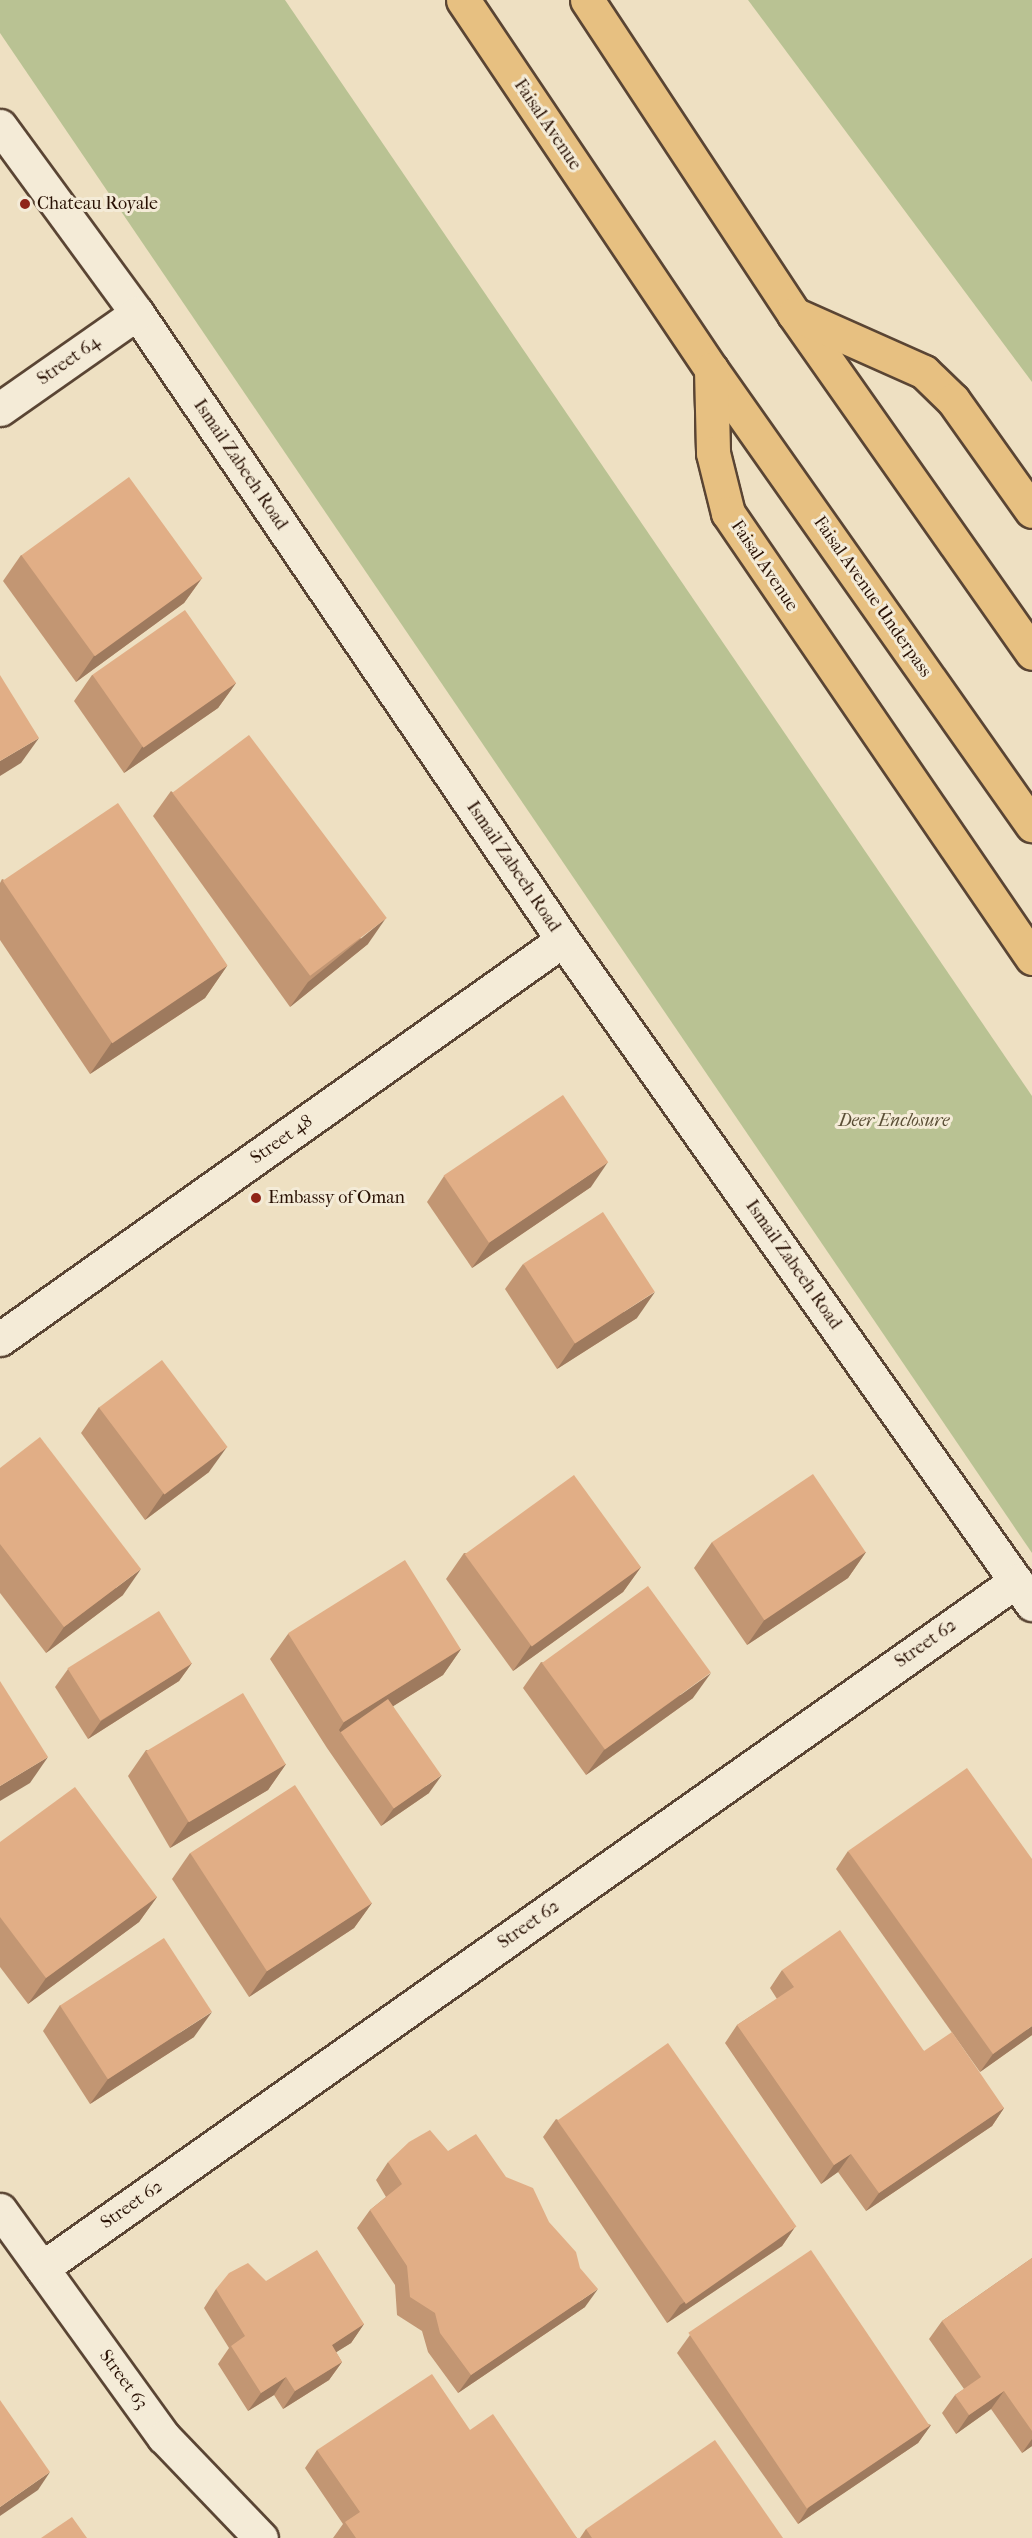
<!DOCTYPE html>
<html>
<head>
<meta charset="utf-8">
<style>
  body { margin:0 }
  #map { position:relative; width:1032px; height:2538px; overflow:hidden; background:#eee0c2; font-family:"IM FELL French Canon",serif }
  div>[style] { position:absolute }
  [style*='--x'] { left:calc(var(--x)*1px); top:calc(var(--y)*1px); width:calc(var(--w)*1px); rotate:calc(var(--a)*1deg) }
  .green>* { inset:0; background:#b9c293 }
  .roads { filter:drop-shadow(2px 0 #5a4534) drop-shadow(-2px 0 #5a4534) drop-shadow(0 2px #5a4534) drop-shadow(0 -2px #5a4534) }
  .street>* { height:33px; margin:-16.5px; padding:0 16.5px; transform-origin:16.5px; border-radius:16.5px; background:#f4ebd7 }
  .primary>* { height:33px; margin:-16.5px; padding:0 16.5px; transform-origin:16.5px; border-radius:16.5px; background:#e7c081 }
  .wall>* { inset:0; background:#c29673 }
  .shaded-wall>* { inset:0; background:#9e7a5e }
  .building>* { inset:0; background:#e1ae86; transform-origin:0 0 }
  .dots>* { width:16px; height:16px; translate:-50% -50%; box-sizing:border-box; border:3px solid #f4ebd7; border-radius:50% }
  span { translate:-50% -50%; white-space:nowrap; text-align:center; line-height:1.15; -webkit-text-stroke:6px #f4ebd7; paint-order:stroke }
  .street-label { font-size:18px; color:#291104 }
  .poi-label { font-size:18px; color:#291104 }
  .left { translate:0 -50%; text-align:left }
  .park-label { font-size:18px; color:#5b4f36; font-style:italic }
</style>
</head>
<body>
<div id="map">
  <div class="green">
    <i style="clip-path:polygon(0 0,285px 0,1032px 1096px,1032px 1553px,0 33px)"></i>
    <i style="clip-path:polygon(748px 0,1032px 0,1032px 382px)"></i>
  </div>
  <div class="roads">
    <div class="street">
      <i style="--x:0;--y:126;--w:232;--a:53.8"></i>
      <i style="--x:137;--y:313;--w:758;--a:55.81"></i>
      <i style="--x:563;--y:940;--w:813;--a:54.77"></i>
      <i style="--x:0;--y:409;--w:167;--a:-35"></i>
      <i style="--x:0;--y:1339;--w:690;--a:-35.33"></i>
      <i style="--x:0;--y:2210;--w:280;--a:54.2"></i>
      <i style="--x:164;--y:2437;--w:140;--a:46.2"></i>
      <i style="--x:42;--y:2268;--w:1192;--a:-35.2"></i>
    </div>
    <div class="primary">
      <i style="--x:463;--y:0;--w:445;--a:56.1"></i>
      <i style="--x:711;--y:369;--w:558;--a:54.86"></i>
      <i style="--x:587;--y:0;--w:376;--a:56.6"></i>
      <i style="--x:794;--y:314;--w:414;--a:54.9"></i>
      <i style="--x:794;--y:314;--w:142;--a:24"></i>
      <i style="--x:924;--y:372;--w:40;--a:44"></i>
      <i style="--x:953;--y:400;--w:136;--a:54.6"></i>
      <i style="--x:711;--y:369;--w:84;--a:88.6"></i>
      <i style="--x:713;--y:453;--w:62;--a:76"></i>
      <i style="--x:728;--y:513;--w:539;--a:55.66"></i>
    </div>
  </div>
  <div class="wall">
    <i style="clip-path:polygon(21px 555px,202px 578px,184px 603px,76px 682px,3px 581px)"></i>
    <i style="clip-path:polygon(92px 675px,236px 683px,218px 708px,124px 773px,74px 701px)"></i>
    <i style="clip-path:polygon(171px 791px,368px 944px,290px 1007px,153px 816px)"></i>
    <i style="clip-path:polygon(2px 879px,227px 966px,205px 998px,90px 1074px,0 940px,0 883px)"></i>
    <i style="clip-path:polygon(444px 1176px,591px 1187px,472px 1268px,427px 1202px)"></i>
    <i style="clip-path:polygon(523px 1264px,637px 1318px,557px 1369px,505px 1289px)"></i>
    <i style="clip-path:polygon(99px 1407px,209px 1472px,145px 1520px,81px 1433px)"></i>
    <i style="clip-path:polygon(0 1468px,123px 1595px,46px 1653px,0 1593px)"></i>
    <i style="clip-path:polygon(712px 1542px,866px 1552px,848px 1578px,747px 1645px,694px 1568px)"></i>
    <i style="clip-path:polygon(464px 1553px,641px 1567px,623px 1592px,513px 1671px,446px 1579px)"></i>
    <i style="clip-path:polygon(288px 1634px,461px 1649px,443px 1675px,393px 1706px,429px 1793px,381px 1826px,327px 1748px,270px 1659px)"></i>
    <i style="clip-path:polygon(541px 1662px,693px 1698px,586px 1775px,523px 1688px)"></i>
    <i style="clip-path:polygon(192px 1663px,179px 1681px,88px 1739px,55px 1687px,68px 1669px)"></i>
    <i style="clip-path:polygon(146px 1750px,286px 1764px,268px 1790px,170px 1848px,128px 1776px)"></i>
    <i style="clip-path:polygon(0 1842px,157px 1897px,139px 1922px,28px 2004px,0 1967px)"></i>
    <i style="clip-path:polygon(848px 1851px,1032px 2035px,980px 2072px,836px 1869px)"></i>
    <i style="clip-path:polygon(190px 1853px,372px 1903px,354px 1928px,249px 1997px,172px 1879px)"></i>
    <i style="clip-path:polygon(782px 1970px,924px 2051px,1004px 2108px,992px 2126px,866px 2211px,838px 2172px,821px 2184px,725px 2043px,737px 2025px,777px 1999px,770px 1988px)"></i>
    <i style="clip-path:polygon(60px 2005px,194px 2037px,90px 2104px,43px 2031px)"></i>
    <i style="clip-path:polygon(556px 2119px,795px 2227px,782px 2246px,667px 2323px,543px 2137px)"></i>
    <i style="clip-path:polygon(388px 2162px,585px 2307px,458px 2393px,428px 2352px,422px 2331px,397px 2315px,395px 2285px,357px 2228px,370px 2210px,386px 2197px,376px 2180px)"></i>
    <i style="clip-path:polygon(1032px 2258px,1032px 2446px,1022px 2453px,991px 2409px,956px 2434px,942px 2413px,955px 2395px,964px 2389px,929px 2339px,942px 2321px)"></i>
    <i style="clip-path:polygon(266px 2281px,364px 2324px,351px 2343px,336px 2352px,342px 2362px,329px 2380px,283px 2409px,274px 2395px,248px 2411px,218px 2364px,229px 2348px,204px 2308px,216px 2289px)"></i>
    <i style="clip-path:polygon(690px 2335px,931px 2425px,918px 2443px,798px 2524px,677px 2353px)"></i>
    <i style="clip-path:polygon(470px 2430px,577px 2538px,333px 2538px,343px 2524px,305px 2468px,317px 2450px)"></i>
    <i style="clip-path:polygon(586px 2529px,783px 2538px,580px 2538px)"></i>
  </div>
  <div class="shaded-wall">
    <i style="clip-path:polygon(202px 578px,184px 603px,76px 682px,94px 656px)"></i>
    <i style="clip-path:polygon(236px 683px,218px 708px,124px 773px,142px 747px)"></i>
    <i style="clip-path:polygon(39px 738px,21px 763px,0 776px,0 761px)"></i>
    <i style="clip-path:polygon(386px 918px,368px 944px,290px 1007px,308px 982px)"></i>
    <i style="clip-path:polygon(227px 966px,205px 998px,90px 1074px,112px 1042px)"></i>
    <i style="clip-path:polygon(608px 1162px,591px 1187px,472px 1268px,490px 1242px)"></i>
    <i style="clip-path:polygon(655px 1292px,637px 1318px,557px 1369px,575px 1343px)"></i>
    <i style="clip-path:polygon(227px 1447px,209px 1472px,145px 1520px,163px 1494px)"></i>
    <i style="clip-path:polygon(866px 1552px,848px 1578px,747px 1645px,765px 1619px)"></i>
    <i style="clip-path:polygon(641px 1567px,623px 1592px,513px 1671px,531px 1645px)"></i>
    <i style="clip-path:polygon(141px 1569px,123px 1595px,46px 1653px,64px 1627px)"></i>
    <i style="clip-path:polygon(461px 1649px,443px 1675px,344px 1737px,339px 1730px,344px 1722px)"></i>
    <i style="clip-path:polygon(192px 1663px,179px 1681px,88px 1739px,101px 1721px)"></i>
    <i style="clip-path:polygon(711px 1673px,693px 1698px,586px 1775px,604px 1750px)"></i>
    <i style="clip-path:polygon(48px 1757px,30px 1783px,0 1801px,0 1786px)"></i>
    <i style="clip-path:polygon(286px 1764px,268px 1790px,170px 1848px,188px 1822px)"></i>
    <i style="clip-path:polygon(442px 1775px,429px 1793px,381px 1826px,394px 1808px)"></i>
    <i style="clip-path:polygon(157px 1897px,139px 1922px,28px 2004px,46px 1978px)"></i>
    <i style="clip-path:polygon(372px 1903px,354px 1928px,249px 1997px,267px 1971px)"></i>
    <i style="clip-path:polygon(212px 2012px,194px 2037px,90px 2104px,108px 2079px)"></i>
    <i style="clip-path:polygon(1032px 2026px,1032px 2035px,980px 2072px,993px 2054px)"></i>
    <i style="clip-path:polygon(1004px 2108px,992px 2126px,866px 2211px,879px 2193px)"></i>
    <i style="clip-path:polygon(851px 2154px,838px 2172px,821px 2184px,834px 2165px)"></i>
    <i style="clip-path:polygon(795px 2227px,782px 2246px,667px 2323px,680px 2305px)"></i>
    <i style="clip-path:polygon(598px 2289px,585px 2307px,458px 2393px,471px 2375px)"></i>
    <i style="clip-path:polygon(364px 2324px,351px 2343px,319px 2363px,332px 2345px)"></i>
    <i style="clip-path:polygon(342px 2362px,329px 2380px,283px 2409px,295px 2391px)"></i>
    <i style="clip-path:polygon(286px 2377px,274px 2395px,248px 2411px,261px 2393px)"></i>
    <i style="clip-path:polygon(1004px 2391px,991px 2409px,956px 2434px,969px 2415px)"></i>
    <i style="clip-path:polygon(931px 2425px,918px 2443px,798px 2524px,810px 2505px)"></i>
    <i style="clip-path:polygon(1032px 2439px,1032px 2446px,1022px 2453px)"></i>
    <i style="clip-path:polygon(50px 2472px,38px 2490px,0 2516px,0 2507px)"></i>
  </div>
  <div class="building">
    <i style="left:129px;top:477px;width:125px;height:133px;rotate:54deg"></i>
    <i style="left:185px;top:610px;width:89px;height:113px;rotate:55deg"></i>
    <i style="clip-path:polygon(0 675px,39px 738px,0 761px)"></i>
    <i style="left:249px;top:735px;width:229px;height:96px;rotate:53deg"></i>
    <i style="left:118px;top:803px;width:196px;height:139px;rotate:56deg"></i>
    <i style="left:563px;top:1095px;width:81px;height:144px;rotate:56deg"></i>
    <i style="left:603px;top:1212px;width:95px;height:95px;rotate:57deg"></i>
    <i style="left:162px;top:1360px;width:109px;height:79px;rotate:53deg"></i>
    <i style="clip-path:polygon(40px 1437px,141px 1569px,64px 1627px,0 1544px,0 1468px)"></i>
    <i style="left:813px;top:1474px;width:94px;height:122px;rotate:56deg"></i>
    <i style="left:574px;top:1475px;width:114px;height:135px;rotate:54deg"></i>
    <i style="left:405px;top:1560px;width:105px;height:138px;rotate:58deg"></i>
    <i style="left:648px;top:1586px;width:107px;height:131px;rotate:54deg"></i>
    <i style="left:159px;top:1611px;width:62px;height:108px;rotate:58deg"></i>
    <i style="clip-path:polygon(0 1681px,48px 1757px,0 1786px)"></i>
    <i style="left:243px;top:1693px;width:83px;height:113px;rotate:59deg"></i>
    <i style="left:388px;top:1699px;width:93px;height:58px;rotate:55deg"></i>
    <i style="clip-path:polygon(967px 1768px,1032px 1859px,1032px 2026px,993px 2054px,848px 1851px)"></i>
    <i style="left:295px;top:1785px;width:141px;height:125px;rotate:57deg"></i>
    <i style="clip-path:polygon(75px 1787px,157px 1897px,46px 1978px,0 1917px,0 1842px)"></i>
    <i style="clip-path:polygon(840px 1930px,924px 2051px,952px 2032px,1004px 2108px,879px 2193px,851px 2154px,834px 2165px,737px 2025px,794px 1987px,782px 1970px)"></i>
    <i style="left:164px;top:1938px;width:88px;height:124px;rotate:57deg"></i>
    <i style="left:668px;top:2043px;width:224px;height:135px;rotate:55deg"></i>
    <i style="clip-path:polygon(430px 2130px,448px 2151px,476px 2134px,506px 2177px,533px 2188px,549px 2222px,576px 2252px,580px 2268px,598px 2289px,471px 2375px,440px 2333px,435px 2313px,410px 2297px,407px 2266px,370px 2210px,402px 2184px,388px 2162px,409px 2142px)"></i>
    <i style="clip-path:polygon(317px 2250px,364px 2324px,332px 2345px,342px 2362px,295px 2391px,286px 2377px,261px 2393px,231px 2346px,245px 2336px,216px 2289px,229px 2273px,248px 2263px,266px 2281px)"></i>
    <i style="left:811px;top:2250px;width:212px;height:148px;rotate:56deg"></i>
    <i style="clip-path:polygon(1032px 2258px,1032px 2431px,1004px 2391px,969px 2415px,955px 2395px,981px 2377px,942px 2321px)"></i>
    <i style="clip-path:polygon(432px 2374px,470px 2430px,493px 2414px,577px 2538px,356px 2538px,345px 2522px,360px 2512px,317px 2450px)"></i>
    <i style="clip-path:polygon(0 2400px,50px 2472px,0 2507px)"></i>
    <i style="clip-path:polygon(715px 2440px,783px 2538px,592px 2538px,586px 2529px)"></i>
    <i style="clip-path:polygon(72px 2517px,87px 2538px,41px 2538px)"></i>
  </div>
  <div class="dots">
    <i style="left:25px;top:204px;background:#8f2418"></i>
    <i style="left:256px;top:1198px;background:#8f2418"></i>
  </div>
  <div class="street-label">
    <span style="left:547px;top:125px;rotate:56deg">Faisal Avenue</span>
    <span style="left:69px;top:361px;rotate:-35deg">Street 64</span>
    <span style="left:240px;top:465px;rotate:56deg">Ismail Zabeeh Road</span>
    <span style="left:764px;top:566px;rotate:56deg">Faisal Avenue</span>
    <span style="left:872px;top:597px;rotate:55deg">Faisal Avenue Underpass</span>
    <span style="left:513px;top:867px;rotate:56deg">Ismail Zabeeh Road</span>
    <span style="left:282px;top:1140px;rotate:-35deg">Street 48</span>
    <span style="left:793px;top:1265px;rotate:55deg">Ismail Zabeeh Road</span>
    <span style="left:926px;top:1644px;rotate:-35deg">Street 62</span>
    <span style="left:529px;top:1925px;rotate:-35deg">Street 62</span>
    <span style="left:132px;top:2205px;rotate:-35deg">Street 62</span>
    <span style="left:123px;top:2380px;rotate:54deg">Street 63</span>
  </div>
  <div class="poi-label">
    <span class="left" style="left:37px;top:204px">Chateau Royale</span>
    <span class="left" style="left:268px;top:1198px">Embassy of Oman</span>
  </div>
  <div class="park-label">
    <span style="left:894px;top:1121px">Deer Enclosure</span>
  </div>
</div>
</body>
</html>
